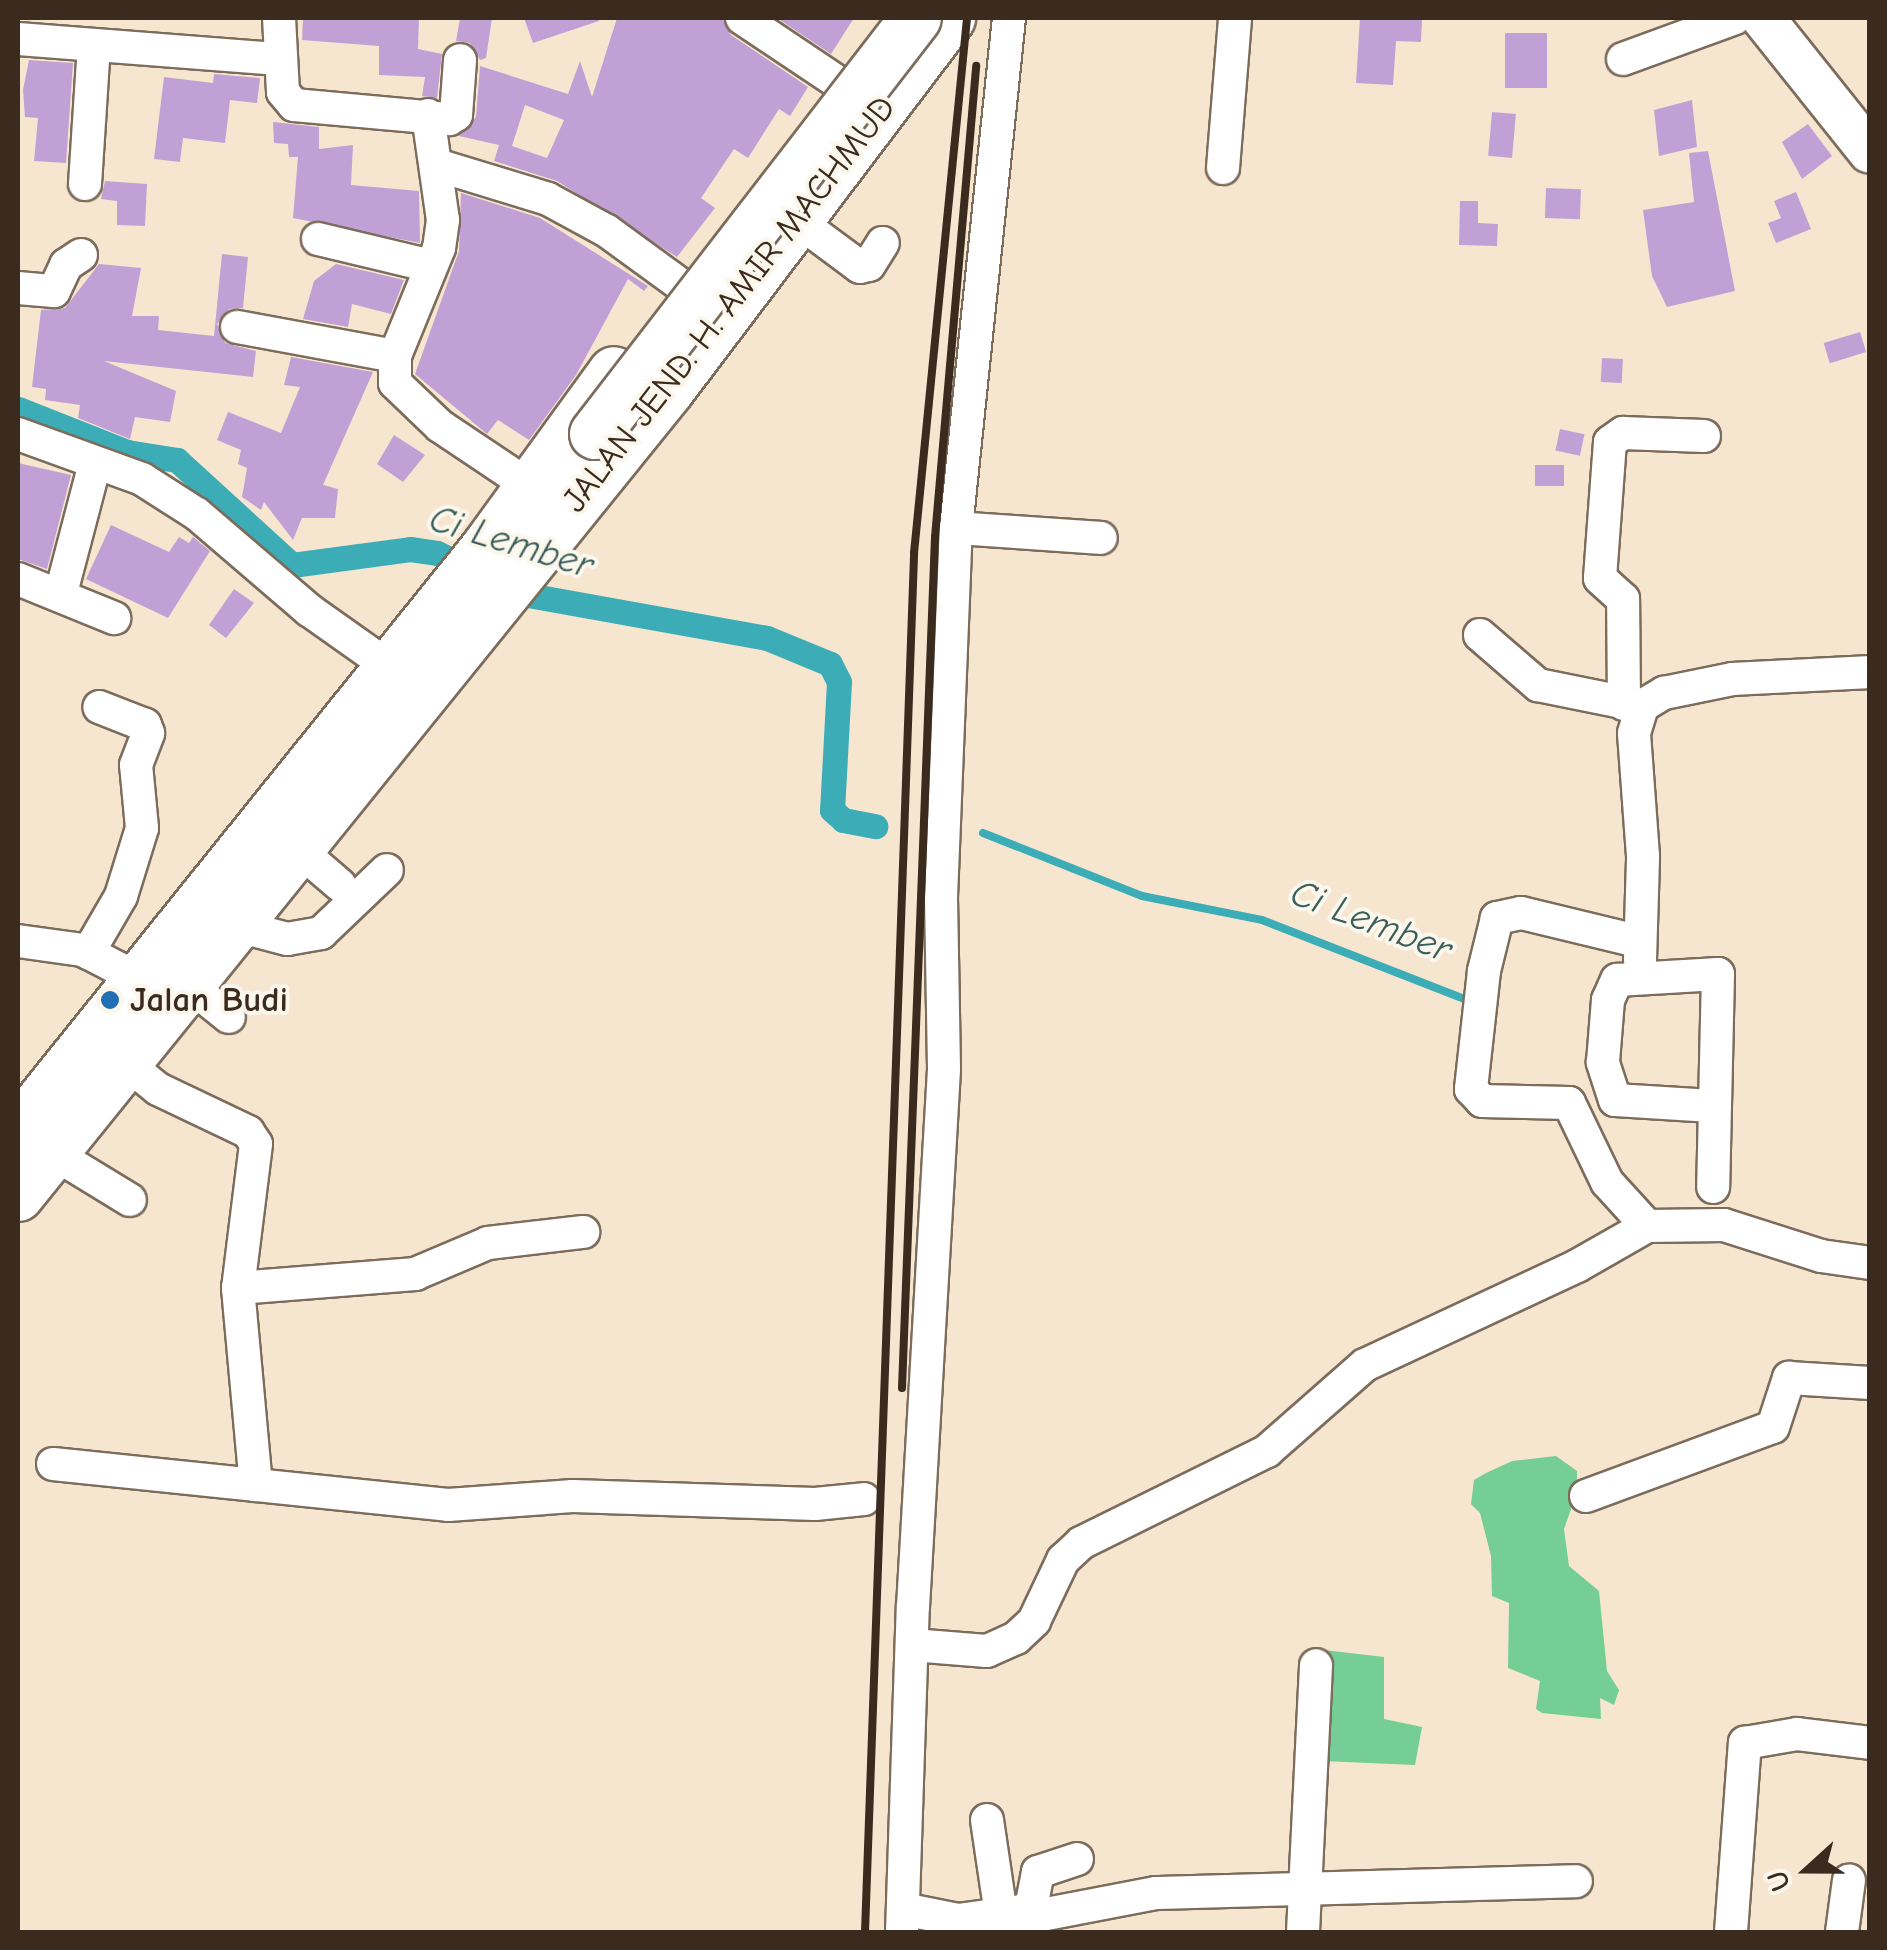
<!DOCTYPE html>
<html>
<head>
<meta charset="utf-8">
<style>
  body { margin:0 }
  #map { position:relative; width:1887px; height:1950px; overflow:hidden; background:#f6e6d0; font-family:"Comic Neue",sans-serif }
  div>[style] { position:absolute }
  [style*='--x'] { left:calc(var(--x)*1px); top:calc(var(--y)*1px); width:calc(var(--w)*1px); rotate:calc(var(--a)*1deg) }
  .green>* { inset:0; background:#74ce96 }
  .stream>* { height:8px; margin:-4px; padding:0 4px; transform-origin:4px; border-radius:4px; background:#3cadb7 }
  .canal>* { height:25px; margin:-12.5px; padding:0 12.5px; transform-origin:12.5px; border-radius:12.5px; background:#3cadb7 }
  .building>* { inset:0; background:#c1a1d5; transform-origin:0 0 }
  .roads { filter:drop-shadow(2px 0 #7c6c5c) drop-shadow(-2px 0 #7c6c5c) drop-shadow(0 2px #7c6c5c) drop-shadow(0 -2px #7c6c5c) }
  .minor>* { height:32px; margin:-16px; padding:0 16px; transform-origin:16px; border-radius:16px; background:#fff }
  .major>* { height:42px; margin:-21px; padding:0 21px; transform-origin:21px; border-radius:21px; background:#fff }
  .highway>* { height:50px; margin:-25px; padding:0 25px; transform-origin:25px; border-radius:25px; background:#fff }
  .rail>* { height:8px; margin:-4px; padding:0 4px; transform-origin:4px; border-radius:4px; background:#3b2a1e }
  .bridges { filter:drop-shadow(2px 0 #7c6c5c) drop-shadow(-2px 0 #7c6c5c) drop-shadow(0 2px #7c6c5c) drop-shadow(0 -2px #7c6c5c) }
  .highway-bridge>* { height:50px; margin:-25px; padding:0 25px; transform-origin:25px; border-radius:25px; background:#fff }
  .dots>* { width:28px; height:28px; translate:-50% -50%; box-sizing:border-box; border:5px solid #fbf7ec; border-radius:50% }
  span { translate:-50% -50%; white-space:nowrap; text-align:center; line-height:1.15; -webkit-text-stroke:8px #fbf7ec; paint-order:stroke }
  .street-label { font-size:35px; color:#3b2a1e }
  .poi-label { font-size:35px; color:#3b2a1e; font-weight:700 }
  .left { translate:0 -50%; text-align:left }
  .water-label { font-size:38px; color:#3b5e5b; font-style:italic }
  .frame { position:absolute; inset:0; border:20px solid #3b2a1e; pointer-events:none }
  .north { position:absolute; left:1757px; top:1820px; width:100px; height:100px; -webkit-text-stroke:8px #fbf7ec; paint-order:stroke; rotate:249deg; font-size:28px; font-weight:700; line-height:40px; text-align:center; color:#3b2a1e }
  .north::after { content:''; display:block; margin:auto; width:35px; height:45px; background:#3b2a1e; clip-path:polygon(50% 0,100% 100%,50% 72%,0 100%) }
</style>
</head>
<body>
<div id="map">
  <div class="green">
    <i style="clip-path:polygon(1556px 1456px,1577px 1471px,1577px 1492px,1564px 1529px,1569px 1566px,1599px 1591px,1607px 1671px,1619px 1690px,1614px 1705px,1600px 1698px,1601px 1719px,1542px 1713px,1536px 1709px,1540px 1681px,1508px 1668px,1509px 1603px,1492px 1596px,1491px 1556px,1480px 1513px,1471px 1504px,1474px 1480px,1486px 1473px,1512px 1461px)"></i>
    <i style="clip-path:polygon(1324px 1650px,1384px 1657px,1384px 1719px,1422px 1727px,1415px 1765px,1322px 1761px,1316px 1671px)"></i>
  </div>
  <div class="stream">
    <i style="--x:983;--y:833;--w:171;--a:21.6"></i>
    <i style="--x:1142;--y:896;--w:122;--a:11.3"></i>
    <i style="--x:1262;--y:920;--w:220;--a:21.3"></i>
    <i style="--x:1467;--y:1000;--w:7;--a:63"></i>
  </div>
  <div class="canal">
    <i style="--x:18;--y:409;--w:117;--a:21.5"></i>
    <i style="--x:127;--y:452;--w:51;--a:9.1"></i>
    <i style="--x:177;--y:460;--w:156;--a:42.4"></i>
    <i style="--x:292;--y:565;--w:119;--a:-7.7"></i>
    <i style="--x:410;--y:549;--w:27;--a:8"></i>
    <i style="--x:437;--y:553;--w:100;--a:24.8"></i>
    <i style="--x:528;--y:595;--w:243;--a:10.2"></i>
    <i style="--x:767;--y:638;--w:68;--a:22.4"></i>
    <i style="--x:830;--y:664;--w:20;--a:63"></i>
    <i style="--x:839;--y:682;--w:128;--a:93.1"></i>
    <i style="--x:832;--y:810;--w:15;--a:42"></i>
    <i style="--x:843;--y:820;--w:33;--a:11"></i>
  </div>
  <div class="building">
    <i style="clip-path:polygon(303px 18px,419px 18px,418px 49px,442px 54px,437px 98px,422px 96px,425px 77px,379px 75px,379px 46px,302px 40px)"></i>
    <i style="clip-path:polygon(460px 18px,492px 18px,486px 58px,480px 60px,470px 43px,456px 41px)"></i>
    <i style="clip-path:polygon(524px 18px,598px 18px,599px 21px,533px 43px)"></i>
    <i style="clip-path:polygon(evenodd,617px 18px,722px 18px,731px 35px,808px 87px,790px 116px,779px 109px,748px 158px,734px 149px,701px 198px,715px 208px,677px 257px,557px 181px,494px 161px,499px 145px,459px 136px,476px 117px,480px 66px,568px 94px,580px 61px,592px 97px,617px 18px,525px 105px,564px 120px,547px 158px,512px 146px,525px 105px)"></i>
    <i style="clip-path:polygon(777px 18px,854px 18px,831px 54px)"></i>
    <i style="clip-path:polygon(1360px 18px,1422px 18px,1421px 42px,1396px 41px,1393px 85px,1356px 83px)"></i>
    <i style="left:1505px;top:33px;width:42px;height:55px"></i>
    <i style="clip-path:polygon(29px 60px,73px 63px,66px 163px,34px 161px,38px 118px,25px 117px,23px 90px)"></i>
    <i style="clip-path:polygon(214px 74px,260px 78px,257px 103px,230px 100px,225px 143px,183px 138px,180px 162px,154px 159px,164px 77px,213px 83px)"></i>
    <i style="clip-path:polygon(1692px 100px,1697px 147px,1659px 156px,1654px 110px)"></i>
    <i style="left:1492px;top:112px;width:24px;height:44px;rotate:5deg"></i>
    <i style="clip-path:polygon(273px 122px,319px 127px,319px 149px,353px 145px,351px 185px,419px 191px,420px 243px,293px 218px,298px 157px,289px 157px,288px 144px,274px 143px)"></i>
    <i style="clip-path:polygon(1808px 124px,1832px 156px,1802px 179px,1782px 142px)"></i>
    <i style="clip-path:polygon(1708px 151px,1735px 291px,1667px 307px,1652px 276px,1643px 210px,1694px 202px,1689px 153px)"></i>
    <i style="clip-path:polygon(105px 181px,147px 184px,145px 226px,117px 225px,117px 201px,101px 199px)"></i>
    <i style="left:1546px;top:188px;width:35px;height:30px;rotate:2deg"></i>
    <i style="clip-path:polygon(1796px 192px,1811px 229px,1776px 243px,1768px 223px,1781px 218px,1774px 201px)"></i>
    <i style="clip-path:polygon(461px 193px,540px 218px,648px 286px,644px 291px,628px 279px,576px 375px,529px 440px,498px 420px,487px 434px,415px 374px,459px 251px)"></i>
    <i style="clip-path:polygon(1460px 201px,1478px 201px,1478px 223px,1498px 224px,1497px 246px,1459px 245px)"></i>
    <i style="clip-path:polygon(222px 254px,248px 257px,243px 308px,229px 309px,217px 324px,225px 343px,256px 351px,253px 377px,104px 361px,176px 391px,170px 422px,135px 417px,130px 439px,78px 418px,80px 405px,45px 400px,46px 389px,32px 387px,41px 310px,65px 308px,99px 264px,141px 268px,132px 316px,159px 316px,158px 330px,214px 336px)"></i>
    <i style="clip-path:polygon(336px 264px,404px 280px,391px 314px,352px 304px,348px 327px,303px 319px,314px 281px)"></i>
    <i style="left:1860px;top:332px;width:21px;height:38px;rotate:73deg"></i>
    <i style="clip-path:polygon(291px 357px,373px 372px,323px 485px,338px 489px,335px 518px,302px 518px,293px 540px,264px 502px,261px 510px,242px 497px,247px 468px,238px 464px,241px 450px,217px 440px,228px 412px,281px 433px,300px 387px,284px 385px)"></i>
    <i style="left:1602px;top:358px;width:21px;height:24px;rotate:3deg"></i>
    <i style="left:1560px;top:429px;width:25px;height:22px;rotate:12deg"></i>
    <i style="clip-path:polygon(394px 435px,425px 455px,403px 482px,377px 464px)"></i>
    <i style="clip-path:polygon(18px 463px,71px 475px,47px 569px,18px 559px)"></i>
    <i style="left:1535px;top:465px;width:29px;height:21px"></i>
    <i style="clip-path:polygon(111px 525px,169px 552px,179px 537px,189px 543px,193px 537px,210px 551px,168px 618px,86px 579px)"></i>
    <i style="clip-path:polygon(234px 589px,254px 603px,226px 638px,209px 625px)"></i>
  </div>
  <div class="roads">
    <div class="minor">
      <i style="--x:279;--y:18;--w:74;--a:86.9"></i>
      <i style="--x:283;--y:92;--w:17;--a:50"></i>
      <i style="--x:294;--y:105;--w:156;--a:5.2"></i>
      <i style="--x:449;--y:119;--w:8;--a:-30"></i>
      <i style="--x:456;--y:115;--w:55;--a:-85.8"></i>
      <i style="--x:742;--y:18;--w:117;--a:33.8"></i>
      <i style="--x:18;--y:39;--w:262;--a:4.4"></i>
      <i style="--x:1623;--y:59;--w:119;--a:-20.1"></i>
      <i style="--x:428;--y:115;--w:106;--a:81.9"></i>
      <i style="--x:443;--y:220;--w:28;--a:98"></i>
      <i style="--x:439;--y:248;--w:117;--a:112.2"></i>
      <i style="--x:395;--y:356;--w:27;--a:90"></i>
      <i style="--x:395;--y:383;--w:62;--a:43.7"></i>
      <i style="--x:440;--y:426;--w:106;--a:33.8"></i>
      <i style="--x:437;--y:165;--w:116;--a:17"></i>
      <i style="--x:548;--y:199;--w:67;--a:28.5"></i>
      <i style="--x:607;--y:231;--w:92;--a:36.1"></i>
      <i style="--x:1223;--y:168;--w:150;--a:-85.4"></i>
      <i style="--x:85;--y:184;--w:139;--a:-86.3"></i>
      <i style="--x:798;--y:221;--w:77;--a:36.6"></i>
      <i style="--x:860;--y:267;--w:9;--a:-13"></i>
      <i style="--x:869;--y:265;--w:26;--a:-58"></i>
      <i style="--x:318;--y:239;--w:116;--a:13.4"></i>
      <i style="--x:18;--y:288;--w:36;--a:5"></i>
      <i style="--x:54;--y:291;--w:29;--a:-65"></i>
      <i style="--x:66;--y:265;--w:18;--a:-34"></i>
      <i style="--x:237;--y:327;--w:161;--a:10.4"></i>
      <i style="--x:18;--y:434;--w:132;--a:19.9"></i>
      <i style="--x:142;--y:479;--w:65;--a:32.5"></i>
      <i style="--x:197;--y:514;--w:148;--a:40.6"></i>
      <i style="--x:309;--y:610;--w:100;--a:35.3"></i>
      <i style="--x:956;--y:528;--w:145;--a:3.9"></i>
      <i style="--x:18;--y:579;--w:104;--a:22.1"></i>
      <i style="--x:61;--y:593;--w:134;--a:-75.3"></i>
      <i style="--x:1480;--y:635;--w:77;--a:40.8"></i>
      <i style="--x:1538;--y:685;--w:106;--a:11.4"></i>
      <i style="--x:1624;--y:704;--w:105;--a:-90.5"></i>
      <i style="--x:1623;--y:599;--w:31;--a:-138"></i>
      <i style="--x:1600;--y:578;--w:136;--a:-85.8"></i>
      <i style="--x:1610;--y:442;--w:16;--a:-35"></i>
      <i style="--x:1623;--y:433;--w:81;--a:2.1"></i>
      <i style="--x:298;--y:849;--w:55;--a:40.6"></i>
      <i style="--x:234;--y:925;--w:55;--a:14.8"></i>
      <i style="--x:287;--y:939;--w:35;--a:-10"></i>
      <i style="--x:321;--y:933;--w:91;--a:-43.7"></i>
      <i style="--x:18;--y:941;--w:66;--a:7.9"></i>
      <i style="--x:83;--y:950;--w:63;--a:27.4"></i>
      <i style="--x:1637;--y:941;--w:119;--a:-166.4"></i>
      <i style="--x:1521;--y:913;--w:25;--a:168"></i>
      <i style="--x:1497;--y:918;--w:55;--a:103.8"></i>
      <i style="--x:1484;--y:971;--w:119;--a:96.3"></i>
      <i style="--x:1471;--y:1089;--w:16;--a:47"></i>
      <i style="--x:1482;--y:1101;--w:87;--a:1.3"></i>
      <i style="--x:1569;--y:1103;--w:88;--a:64.3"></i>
      <i style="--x:1607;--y:1182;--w:59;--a:47.7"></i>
      <i style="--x:88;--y:953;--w:66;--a:-59.9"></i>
      <i style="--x:121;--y:896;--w:71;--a:-72.8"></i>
      <i style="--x:142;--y:828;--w:63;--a:-95.4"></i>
      <i style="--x:136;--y:765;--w:34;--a:-69"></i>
      <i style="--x:148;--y:733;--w:9;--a:-111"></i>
      <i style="--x:145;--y:725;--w:49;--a:-158.6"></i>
      <i style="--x:1640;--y:960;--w:104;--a:-88.3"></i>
      <i style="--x:1643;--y:856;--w:123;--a:-94.2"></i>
      <i style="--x:1634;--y:733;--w:28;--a:-73"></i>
      <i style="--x:1642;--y:706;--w:26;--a:-31"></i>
      <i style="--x:1664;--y:693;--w:70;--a:-11.5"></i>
      <i style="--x:1733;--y:679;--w:137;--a:-2.9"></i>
      <i style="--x:189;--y:985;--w:51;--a:38.7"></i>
      <i style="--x:126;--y:1063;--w:41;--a:39.1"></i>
      <i style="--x:158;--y:1089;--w:100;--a:25.5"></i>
      <i style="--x:248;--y:1132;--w:14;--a:56"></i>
      <i style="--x:256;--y:1144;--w:145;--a:97.1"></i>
      <i style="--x:238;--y:1288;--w:198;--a:84.8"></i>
      <i style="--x:1712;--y:1106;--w:97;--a:-176.5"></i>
      <i style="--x:1615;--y:1100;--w:40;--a:-108"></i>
      <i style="--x:1603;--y:1062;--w:62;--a:-85.4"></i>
      <i style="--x:1608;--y:1000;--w:22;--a:-66"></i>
      <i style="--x:1617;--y:980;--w:101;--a:-3.4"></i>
      <i style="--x:1718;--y:974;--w:213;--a:91.3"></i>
      <i style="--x:53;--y:1153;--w:90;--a:31.4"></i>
      <i style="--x:238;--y:1288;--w:178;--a:-4.5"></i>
      <i style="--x:415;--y:1274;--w:79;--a:-23"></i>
      <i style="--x:488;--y:1243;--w:96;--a:-6.6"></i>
      <i style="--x:53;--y:1464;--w:397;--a:5.9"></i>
      <i style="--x:448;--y:1505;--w:125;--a:-4.1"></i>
      <i style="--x:573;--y:1496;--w:242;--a:1.9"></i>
      <i style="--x:815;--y:1504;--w:49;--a:-5.8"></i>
      <i style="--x:1586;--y:1496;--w:199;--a:-20.3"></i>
      <i style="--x:1773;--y:1427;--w:52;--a:-71.9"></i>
      <i style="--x:1789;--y:1378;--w:81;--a:3.5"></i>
      <i style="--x:912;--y:1645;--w:75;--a:4.6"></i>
      <i style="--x:987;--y:1651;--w:32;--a:-24"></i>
      <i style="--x:1016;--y:1638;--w:25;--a:-43"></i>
      <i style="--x:1034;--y:1621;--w:68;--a:-64.6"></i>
      <i style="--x:1063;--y:1560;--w:25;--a:-43"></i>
      <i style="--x:1081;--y:1543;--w:208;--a:-26.3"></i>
      <i style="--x:1267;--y:1451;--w:130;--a:-41.3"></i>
      <i style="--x:1365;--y:1365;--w:234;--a:-25"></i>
      <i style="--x:1577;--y:1266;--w:81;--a:-29.7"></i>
      <i style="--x:1647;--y:1226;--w:77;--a:-0.7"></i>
      <i style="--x:1724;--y:1225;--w:102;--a:17.7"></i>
      <i style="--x:1821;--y:1256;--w:49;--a:8.1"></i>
      <i style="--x:987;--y:1820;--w:96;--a:81.6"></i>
      <i style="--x:903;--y:1909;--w:56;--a:11.3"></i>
      <i style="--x:958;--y:1920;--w:60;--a:-7.7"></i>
      <i style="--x:1017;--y:1912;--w:15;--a:-16"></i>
      <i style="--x:1031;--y:1908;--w:37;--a:-79"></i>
      <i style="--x:1038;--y:1872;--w:41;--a:-18.4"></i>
      <i style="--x:902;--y:1932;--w:325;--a:-88.1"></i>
      <i style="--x:913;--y:1607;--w:539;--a:-86.7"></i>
      <i style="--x:944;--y:1069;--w:172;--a:-91"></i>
      <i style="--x:941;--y:897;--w:369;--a:-87.7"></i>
      <i style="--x:956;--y:528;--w:513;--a:-84.07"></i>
      <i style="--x:1012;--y:1932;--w:29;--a:-34"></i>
      <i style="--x:1036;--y:1916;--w:122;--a:-10.9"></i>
      <i style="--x:1156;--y:1893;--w:420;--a:-1.6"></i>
      <i style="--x:1303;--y:1932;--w:267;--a:-87.2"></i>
      <i style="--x:1731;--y:1932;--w:190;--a:-85.8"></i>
      <i style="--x:1745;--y:1743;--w:53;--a:-9.8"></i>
      <i style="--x:1797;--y:1734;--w:74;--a:7"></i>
      <i style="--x:1842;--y:1932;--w:52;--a:-82.3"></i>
    </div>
    <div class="major">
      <i style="--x:1763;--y:18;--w:171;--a:51.4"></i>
    </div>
    <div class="highway">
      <i style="--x:18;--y:1130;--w:748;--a:-51.18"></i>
      <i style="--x:487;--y:547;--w:216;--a:-54"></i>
      <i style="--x:18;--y:1196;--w:1036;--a:-51.07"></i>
      <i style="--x:669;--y:390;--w:466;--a:-52.9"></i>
    </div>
  </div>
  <div class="rail">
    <i style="--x:902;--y:1388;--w:852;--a:-87.78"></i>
    <i style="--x:935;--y:537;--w:473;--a:-85"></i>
    <i style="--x:865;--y:1932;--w:1380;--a:-87.96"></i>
    <i style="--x:914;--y:553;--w:538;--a:-84.34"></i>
  </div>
  <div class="bridges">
    <div class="highway-bridge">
      <i style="--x:595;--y:434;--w:525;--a:-52.34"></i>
    </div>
  </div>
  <div class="dots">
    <i style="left:110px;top:1000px;background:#1f6fb2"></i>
  </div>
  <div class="street-label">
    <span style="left:729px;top:304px;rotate:-52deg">JALAN JEND. H. AMIR MACHMUD</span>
  </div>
  <div class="poi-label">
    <span class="left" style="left:130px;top:1000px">Jalan Budi</span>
  </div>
  <div class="water-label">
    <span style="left:511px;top:543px;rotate:17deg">Ci Lember</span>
    <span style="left:1371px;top:922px;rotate:21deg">Ci Lember</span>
  </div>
  <div class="frame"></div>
  <div class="north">U</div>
</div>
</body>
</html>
